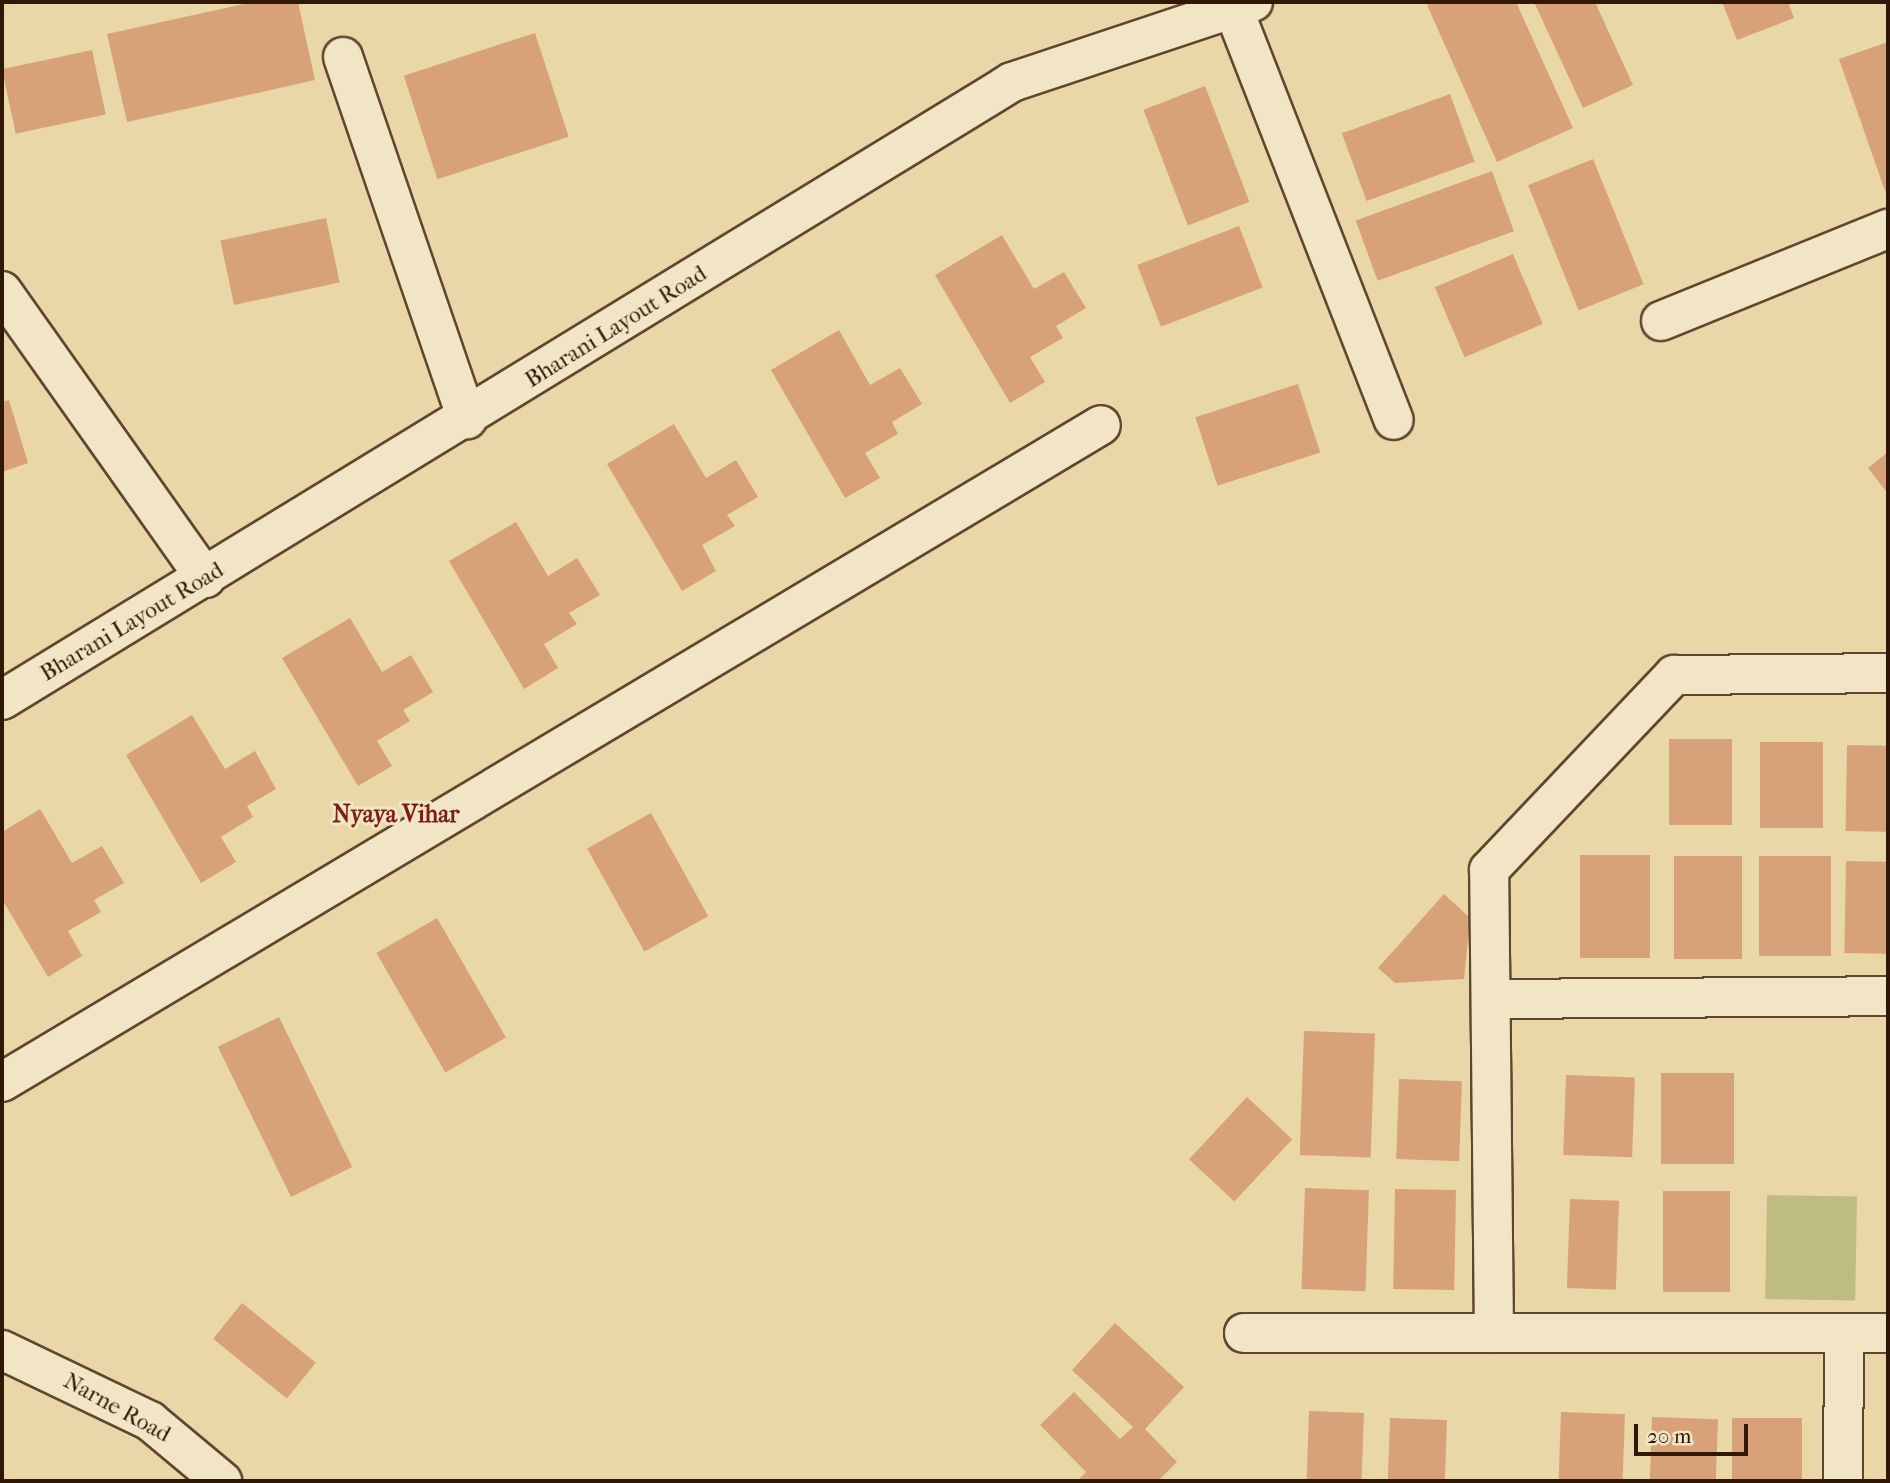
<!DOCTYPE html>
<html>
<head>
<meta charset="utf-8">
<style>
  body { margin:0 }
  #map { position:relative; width:1890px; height:1483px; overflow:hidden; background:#ead7a7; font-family:"IM FELL French Canon",serif }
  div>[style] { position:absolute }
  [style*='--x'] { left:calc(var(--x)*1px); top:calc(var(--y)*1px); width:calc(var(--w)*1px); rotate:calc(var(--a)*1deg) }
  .green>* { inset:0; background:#bfbc82; transform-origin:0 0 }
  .building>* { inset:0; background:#d8a278; transform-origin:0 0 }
  .roads { filter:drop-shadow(2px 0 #5f472f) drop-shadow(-2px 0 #5f472f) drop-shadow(0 2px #5f472f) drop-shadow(0 -2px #5f472f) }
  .street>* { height:38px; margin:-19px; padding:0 19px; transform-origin:19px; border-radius:19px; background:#f1e5c6 }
  .secondary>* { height:38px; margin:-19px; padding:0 19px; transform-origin:19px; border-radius:19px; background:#f1e5c6 }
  span { translate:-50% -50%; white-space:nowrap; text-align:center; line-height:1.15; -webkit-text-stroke:6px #f1e5c6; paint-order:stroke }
  .street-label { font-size:23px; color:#311707 }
  .neighbourhood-label { font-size:24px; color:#7a1f14; font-weight:700 }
  .frame { position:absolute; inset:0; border:4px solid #311707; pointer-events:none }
  .scale { position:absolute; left:1634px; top:1424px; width:114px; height:32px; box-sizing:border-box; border:4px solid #311707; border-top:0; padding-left:9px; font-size:21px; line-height:24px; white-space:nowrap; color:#311707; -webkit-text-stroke:5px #f1e5c6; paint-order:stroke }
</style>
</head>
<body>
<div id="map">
  <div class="green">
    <i style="left:1767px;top:1195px;width:90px;height:104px;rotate:1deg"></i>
  </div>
  <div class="building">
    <i style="clip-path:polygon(253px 2px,298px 2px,315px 80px,127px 122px,107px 34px)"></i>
    <i style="clip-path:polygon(1433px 2px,1516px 2px,1573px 128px,1497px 162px,1427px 5px)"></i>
    <i style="clip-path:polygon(1534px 2px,1595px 2px,1633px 85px,1583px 108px)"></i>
    <i style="clip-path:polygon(1722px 2px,1788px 2px,1794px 18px,1737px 40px)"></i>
    <i style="left:535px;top:33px;width:109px;height:138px;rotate:72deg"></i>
    <i style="clip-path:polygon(1888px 42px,1888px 190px,1885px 191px,1839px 59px)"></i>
    <i style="left:92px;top:50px;width:66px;height:92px;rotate:78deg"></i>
    <i style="left:1205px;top:86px;width:124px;height:66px;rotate:69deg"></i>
    <i style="left:1450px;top:94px;width:72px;height:115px;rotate:70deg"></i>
    <i style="left:1593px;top:159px;width:135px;height:70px;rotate:68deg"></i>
    <i style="left:1492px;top:171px;width:64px;height:145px;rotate:70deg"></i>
    <i style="left:326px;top:218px;width:66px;height:108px;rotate:78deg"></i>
    <i style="left:1239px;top:226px;width:66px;height:109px;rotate:69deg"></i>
    <i style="clip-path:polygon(1002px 235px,1034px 289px,1064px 272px,1086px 308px,1056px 326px,1063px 338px,1030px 357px,1045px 382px,1010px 403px,935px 275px)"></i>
    <i style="left:1513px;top:254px;width:76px;height:85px;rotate:67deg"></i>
    <i style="clip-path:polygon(839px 330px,870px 385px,900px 368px,922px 404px,892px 422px,898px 434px,865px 453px,880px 478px,845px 498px,771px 370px)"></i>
    <i style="left:1298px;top:384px;width:72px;height:108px;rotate:72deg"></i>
    <i style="clip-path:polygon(9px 400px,28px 463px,2px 472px,2px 402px)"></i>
    <i style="clip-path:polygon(674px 424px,706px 478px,736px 460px,758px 497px,727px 515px,735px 526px,702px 545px,716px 571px,682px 591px,607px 464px)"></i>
    <i style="clip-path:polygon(1888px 452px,1888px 494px,1868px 468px)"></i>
    <i style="clip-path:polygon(516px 522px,548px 576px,577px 558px,600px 595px,569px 613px,577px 624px,544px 644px,558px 668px,524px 689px,449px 561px)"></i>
    <i style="clip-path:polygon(350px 618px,382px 672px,411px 655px,433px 692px,403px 710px,410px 721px,377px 741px,392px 766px,358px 786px,282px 658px)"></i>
    <i style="clip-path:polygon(192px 715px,225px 769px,255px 751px,276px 789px,247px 806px,253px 817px,221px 837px,236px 862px,201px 883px,126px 755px)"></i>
    <i style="left:1669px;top:739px;width:63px;height:86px"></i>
    <i style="left:1760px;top:742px;width:63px;height:86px"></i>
    <i style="left:1847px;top:745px;width:41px;height:86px;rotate:1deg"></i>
    <i style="clip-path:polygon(40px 809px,72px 863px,102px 846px,124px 883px,94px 900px,101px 912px,68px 931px,82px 956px,48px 977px,2px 899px,2px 832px)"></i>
    <i style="left:651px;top:813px;width:118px;height:73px;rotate:61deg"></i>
    <i style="left:1580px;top:855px;width:70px;height:103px"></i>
    <i style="left:1674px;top:856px;width:68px;height:103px"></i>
    <i style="left:1759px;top:856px;width:72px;height:100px"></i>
    <i style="left:1846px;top:861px;width:42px;height:92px;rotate:1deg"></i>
    <i style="clip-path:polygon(1444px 894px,1470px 918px,1464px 979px,1395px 983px,1378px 968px)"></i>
    <i style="left:437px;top:918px;width:138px;height:70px;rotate:60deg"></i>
    <i style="left:279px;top:1017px;width:167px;height:68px;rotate:64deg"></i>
    <i style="left:1304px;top:1031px;width:71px;height:124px;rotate:2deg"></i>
    <i style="left:1661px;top:1073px;width:73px;height:91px"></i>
    <i style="left:1566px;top:1075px;width:69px;height:80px;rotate:2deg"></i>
    <i style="left:1399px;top:1079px;width:63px;height:80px;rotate:2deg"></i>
    <i style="left:1247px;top:1097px;width:62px;height:85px;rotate:43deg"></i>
    <i style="left:1305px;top:1188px;width:64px;height:101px;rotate:2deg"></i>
    <i style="left:1395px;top:1189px;width:61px;height:100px;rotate:1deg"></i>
    <i style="left:1663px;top:1191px;width:67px;height:101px"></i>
    <i style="left:1570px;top:1199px;width:49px;height:89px;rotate:2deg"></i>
    <i style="left:242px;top:1303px;width:95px;height:46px;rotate:39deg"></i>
    <i style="clip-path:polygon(1115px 1323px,1184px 1387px,1145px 1429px,1177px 1462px,1158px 1481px,1077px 1481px,1086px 1472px,1040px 1425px,1074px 1392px,1120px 1439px,1133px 1427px,1072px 1370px)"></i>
    <i style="left:1309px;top:1411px;width:55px;height:70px;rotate:2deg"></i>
    <i style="left:1561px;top:1412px;width:64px;height:69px;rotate:2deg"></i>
    <i style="left:1652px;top:1417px;width:66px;height:64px;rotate:2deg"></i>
    <i style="left:1390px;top:1418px;width:57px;height:63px;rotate:2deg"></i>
    <i style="left:1732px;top:1418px;width:70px;height:63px"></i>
  </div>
  <div class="roads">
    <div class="street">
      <i style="--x:1233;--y:8;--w:442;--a:68.7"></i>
      <i style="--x:343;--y:57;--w:383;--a:71.1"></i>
      <i style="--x:2;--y:291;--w:352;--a:54.7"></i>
      <i style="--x:1661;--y:321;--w:245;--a:-22.1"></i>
      <i style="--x:2;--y:700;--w:1184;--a:-31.46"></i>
      <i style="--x:1012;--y:82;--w:254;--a:-18.4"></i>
      <i style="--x:1491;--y:999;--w:397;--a:-0.4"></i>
      <i style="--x:2;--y:1082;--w:1280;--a:-30.87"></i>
      <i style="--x:1244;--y:1333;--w:644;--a:0"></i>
      <i style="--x:1494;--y:1333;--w:463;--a:-90.6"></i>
      <i style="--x:1489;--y:870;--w:269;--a:-46.5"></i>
      <i style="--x:1674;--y:675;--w:214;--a:-0.5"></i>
      <i style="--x:1843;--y:1481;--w:148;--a:-89.6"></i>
    </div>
    <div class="secondary">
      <i style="--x:2;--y:1350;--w:164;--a:25.6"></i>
      <i style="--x:150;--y:1421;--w:94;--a:39.8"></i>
    </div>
  </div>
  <div class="street-label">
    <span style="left:616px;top:327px;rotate:-32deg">Bharani Layout Road</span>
    <span style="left:132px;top:622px;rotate:-31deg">Bharani Layout Road</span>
    <span style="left:117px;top:1408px;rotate:29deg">Narne Road</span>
  </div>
  <div class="neighbourhood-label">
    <span style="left:396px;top:815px">Nyaya Vihar</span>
  </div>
  <div class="frame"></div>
  <div class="scale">20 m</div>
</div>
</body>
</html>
